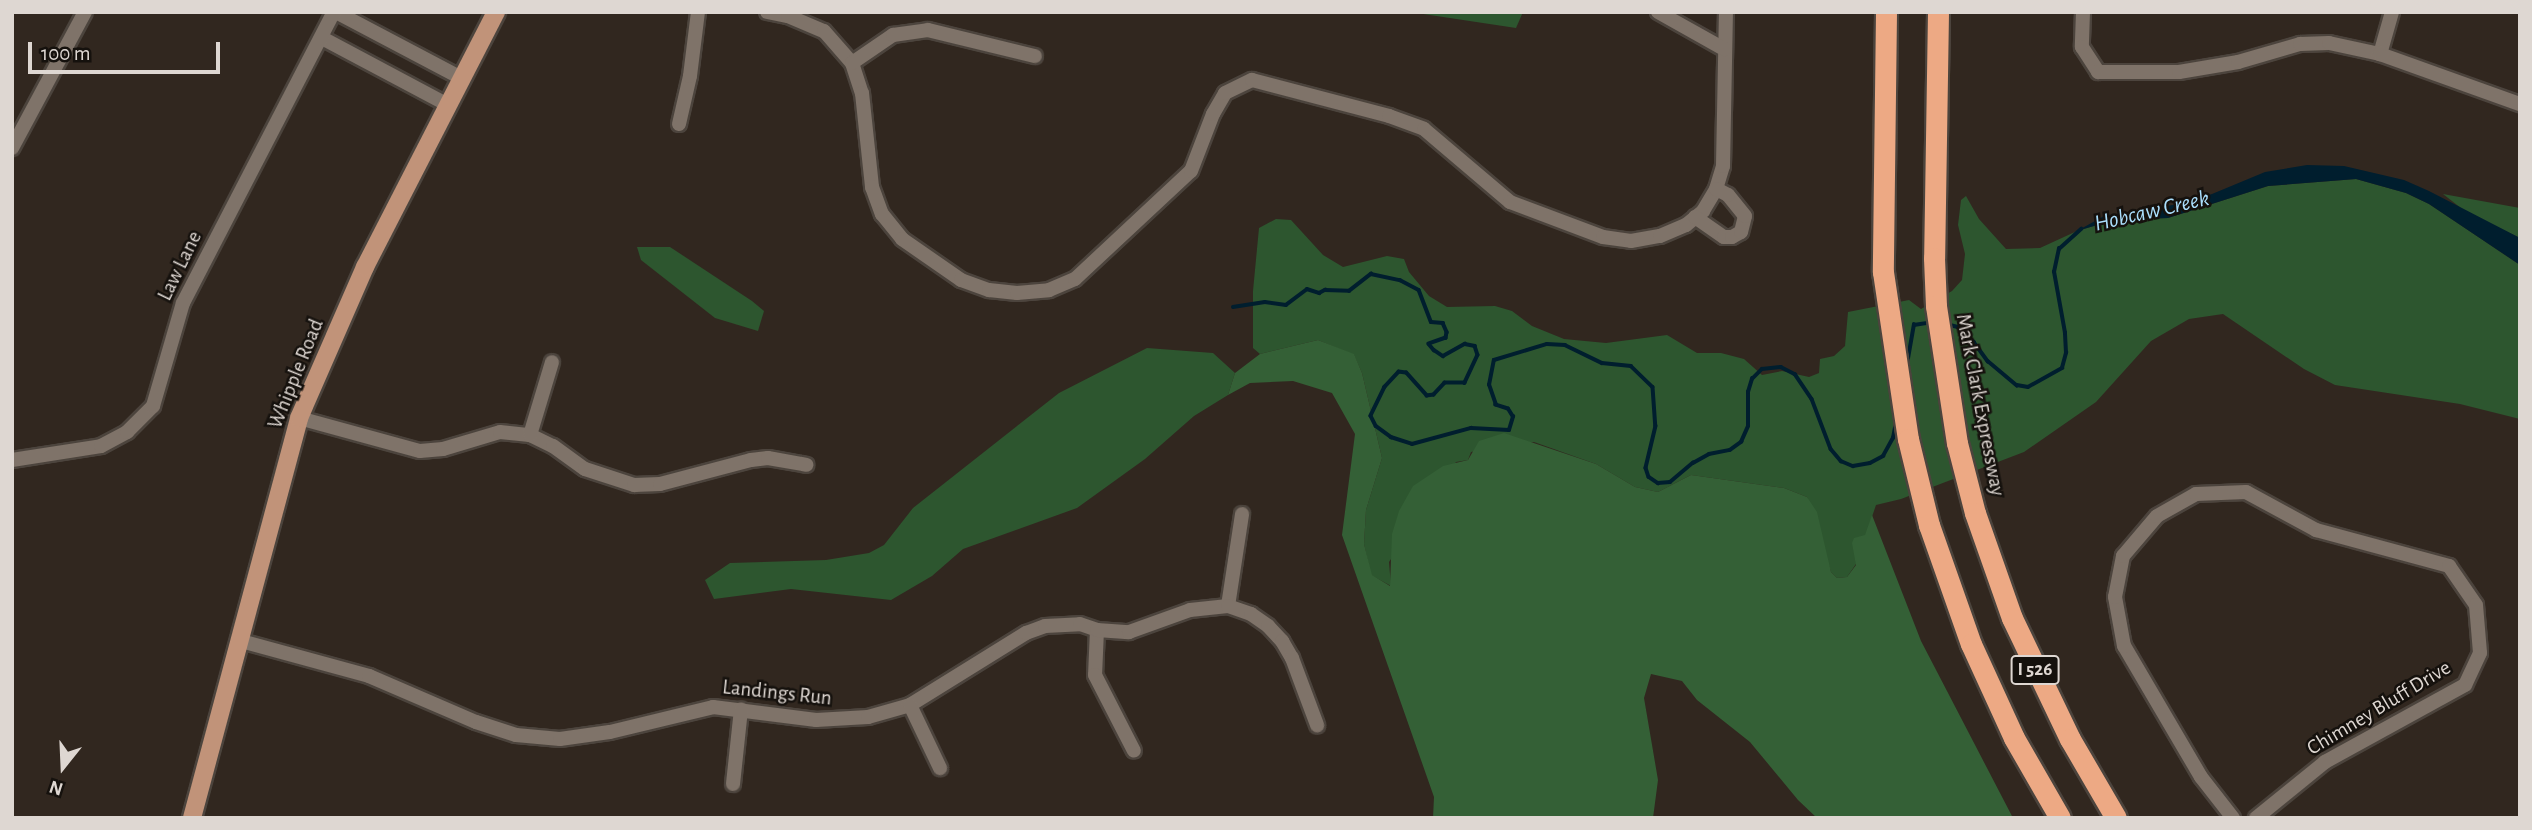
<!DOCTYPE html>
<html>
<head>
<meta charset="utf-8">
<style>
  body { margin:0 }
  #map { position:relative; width:2532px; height:830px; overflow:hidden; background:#31271f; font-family:"Alegreya Sans",sans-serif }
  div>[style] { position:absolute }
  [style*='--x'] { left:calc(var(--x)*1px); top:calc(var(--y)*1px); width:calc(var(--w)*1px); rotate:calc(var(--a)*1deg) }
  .green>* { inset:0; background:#2d562f }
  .forest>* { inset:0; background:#346036 }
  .water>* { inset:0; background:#001e2e }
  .stream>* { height:3.5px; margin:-1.75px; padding:0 1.75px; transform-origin:1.75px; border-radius:1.75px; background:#001e2e }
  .roads { filter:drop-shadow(2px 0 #4c443d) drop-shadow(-2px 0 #4c443d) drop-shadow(0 2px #4c443d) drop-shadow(0 -2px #4c443d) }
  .minor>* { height:14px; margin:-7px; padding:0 7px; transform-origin:7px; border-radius:7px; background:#7f7369 }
  .major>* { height:18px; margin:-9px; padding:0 9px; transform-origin:9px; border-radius:9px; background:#c19379 }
  .highway>* { height:21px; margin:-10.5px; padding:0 10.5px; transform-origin:10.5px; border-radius:10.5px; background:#eda984 }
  span { translate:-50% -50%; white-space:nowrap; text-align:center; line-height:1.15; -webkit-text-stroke:5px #15110d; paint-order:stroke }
  .shield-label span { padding:2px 5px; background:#15110d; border:2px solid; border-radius:5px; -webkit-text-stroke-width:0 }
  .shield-label { font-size:19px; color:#ded7d2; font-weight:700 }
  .street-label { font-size:21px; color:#ded7d2 }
  .water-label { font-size:23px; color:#abdffd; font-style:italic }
  .frame { position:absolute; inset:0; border:14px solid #ded7d2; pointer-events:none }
  .north { position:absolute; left:28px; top:732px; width:70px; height:70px; -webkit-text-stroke:5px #15110d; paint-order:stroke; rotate:198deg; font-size:19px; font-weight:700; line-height:28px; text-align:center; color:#ded7d2 }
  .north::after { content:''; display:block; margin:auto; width:24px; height:32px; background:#ded7d2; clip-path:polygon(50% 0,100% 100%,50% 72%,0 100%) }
  .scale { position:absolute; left:28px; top:42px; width:192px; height:32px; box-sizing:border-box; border:4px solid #ded7d2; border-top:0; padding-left:9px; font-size:21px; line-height:24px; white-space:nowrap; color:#ded7d2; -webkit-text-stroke:5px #15110d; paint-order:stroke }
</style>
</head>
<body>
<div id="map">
  <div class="green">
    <i style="clip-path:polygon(1410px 12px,1523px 12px,1516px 28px)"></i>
    <i style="clip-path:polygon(2356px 179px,2406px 193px,2429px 204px,2520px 265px,2520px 419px,2460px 404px,2335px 385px,2304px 369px,2223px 314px,2189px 319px,2151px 341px,2096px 402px,2024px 452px,1901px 499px,1876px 505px,1856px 564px,1847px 577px,1837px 578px,1831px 572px,1807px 497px,1784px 488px,1691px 475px,1658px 492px,1635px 487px,1596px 464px,1534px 442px,1471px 452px,1468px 460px,1456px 462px,1389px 562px,1391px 586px,1371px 575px,1364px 544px,1366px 510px,1382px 458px,1362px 373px,1354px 355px,1318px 340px,1260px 354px,1253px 348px,1253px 291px,1259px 228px,1276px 219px,1291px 220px,1323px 255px,1343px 267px,1387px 256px,1404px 259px,1409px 272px,1429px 296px,1447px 307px,1495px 306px,1512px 311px,1532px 326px,1564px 339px,1606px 343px,1667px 335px,1697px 353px,1721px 353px,1744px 359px,1762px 375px,1782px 371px,1809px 377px,1819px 373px,1820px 359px,1834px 356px,1845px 346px,1848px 312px,1909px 300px,1921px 309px,1952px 291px,1962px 280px,1965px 254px,1958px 225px,1961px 200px,1966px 196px,1979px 219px,2006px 249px,2040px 248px,2077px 231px,2114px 220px,2168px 218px,2268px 186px)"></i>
    <i style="clip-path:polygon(2443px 194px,2520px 208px,2520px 238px,2466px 212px)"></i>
    <i style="clip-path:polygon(637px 247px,670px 247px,752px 301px,764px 311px,758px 331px,715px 318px,641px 260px)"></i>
    <i style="clip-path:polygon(1147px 348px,1213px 353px,1235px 373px,1228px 395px,1194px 416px,1145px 459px,1077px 508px,963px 549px,932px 576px,891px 600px,791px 589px,714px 599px,705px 580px,730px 563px,826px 560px,869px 553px,884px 545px,913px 508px,1059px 393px)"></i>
  </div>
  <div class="forest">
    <i style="clip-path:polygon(1318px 340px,1354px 354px,1362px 373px,1382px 458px,1366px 510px,1364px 544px,1372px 575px,1390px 586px,1392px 534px,1399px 511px,1413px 486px,1443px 466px,1468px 460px,1479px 441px,1504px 433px,1596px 464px,1635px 487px,1658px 492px,1691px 475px,1784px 488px,1807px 497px,1817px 512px,1831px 572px,1837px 578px,1847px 577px,1856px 565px,1852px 543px,1854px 538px,1865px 535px,1872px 515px,1921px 641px,2013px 818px,1817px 818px,1798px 800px,1750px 742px,1697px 700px,1682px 681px,1651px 674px,1644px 698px,1658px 780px,1653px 818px,1433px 818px,1434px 797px,1342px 535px,1355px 434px,1332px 393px,1293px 381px,1250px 383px,1228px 395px,1235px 373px,1260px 354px)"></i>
  </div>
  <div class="water">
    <i style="clip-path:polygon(2307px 165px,2344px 166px,2404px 180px,2429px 191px,2520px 238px,2520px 265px,2429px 204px,2406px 193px,2356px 179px,2268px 186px,2168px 218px,2114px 220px,2077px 231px,2104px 216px,2173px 205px,2212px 194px,2265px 172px)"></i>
  </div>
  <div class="stream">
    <i style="--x:1233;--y:307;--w:32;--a:-9"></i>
    <i style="--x:1265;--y:302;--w:21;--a:8"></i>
    <i style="--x:1286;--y:305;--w:26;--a:-37"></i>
    <i style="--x:1307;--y:289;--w:13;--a:18"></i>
    <i style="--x:1319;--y:293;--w:7;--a:-27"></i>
    <i style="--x:1325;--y:290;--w:24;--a:2"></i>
    <i style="--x:1349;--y:291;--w:28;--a:-38"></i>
    <i style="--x:1371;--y:274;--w:30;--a:12"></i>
    <i style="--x:1400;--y:280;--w:21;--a:28"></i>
    <i style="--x:1419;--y:290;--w:34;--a:69"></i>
    <i style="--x:1431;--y:322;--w:12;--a:5"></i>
    <i style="--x:1443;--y:323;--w:10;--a:66"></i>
    <i style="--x:1447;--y:332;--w:6;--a:99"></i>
    <i style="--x:1446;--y:338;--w:18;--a:161"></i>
    <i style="--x:1429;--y:344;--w:8;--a:50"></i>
    <i style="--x:1434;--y:350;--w:11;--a:34"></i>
    <i style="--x:1443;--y:356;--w:25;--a:-29"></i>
    <i style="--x:1465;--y:344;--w:10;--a:11"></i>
    <i style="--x:1475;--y:346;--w:9;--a:72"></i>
    <i style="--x:1478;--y:355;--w:31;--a:115"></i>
    <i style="--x:1465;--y:383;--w:20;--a:180"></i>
    <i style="--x:1445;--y:383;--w:16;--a:133"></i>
    <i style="--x:1434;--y:395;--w:7;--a:172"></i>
    <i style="--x:1427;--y:396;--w:31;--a:-132"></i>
    <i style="--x:1406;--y:373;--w:7;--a:-172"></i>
    <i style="--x:1399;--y:372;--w:21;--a:133"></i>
    <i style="--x:1385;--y:387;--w:32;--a:116"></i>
    <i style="--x:1371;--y:416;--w:11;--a:63"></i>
    <i style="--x:1376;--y:426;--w:19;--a:36"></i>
    <i style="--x:1391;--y:437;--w:22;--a:18"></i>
    <i style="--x:1412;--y:444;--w:61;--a:-15.2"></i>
    <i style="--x:1471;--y:428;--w:38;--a:3"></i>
    <i style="--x:1509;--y:430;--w:14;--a:-73"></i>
    <i style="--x:1513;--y:417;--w:9;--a:-122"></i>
    <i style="--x:1508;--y:409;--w:13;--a:-162"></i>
    <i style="--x:1496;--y:405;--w:21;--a:-109"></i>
    <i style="--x:1489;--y:385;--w:25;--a:-79"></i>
    <i style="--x:1494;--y:360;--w:55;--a:-16.8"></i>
    <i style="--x:1547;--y:344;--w:18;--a:3"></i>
    <i style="--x:1565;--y:345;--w:41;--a:25.9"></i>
    <i style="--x:1602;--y:363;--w:29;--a:6"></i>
    <i style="--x:1631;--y:366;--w:30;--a:44"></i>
    <i style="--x:1653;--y:387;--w:39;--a:86"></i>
    <i style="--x:1656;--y:426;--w:43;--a:103.4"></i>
    <i style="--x:1646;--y:468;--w:9;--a:72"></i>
    <i style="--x:1649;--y:477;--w:11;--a:34"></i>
    <i style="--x:1658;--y:483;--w:12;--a:-5"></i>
    <i style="--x:1670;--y:482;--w:30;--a:-40"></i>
    <i style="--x:1693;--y:463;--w:18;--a:-29"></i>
    <i style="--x:1709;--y:454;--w:21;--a:-11"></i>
    <i style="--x:1730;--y:450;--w:14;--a:-36"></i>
    <i style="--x:1741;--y:442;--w:17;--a:-66"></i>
    <i style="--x:1748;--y:426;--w:34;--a:-90"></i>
    <i style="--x:1748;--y:392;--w:14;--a:-73"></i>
    <i style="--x:1752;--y:379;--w:14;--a:-45"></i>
    <i style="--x:1762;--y:369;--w:19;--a:-6"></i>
    <i style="--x:1781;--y:367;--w:16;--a:27"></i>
    <i style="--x:1795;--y:374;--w:30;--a:56"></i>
    <i style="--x:1812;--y:399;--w:53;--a:69.2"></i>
    <i style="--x:1831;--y:449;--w:16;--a:50"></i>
    <i style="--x:1841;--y:461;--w:13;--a:23"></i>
    <i style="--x:1853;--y:466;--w:17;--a:-10"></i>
    <i style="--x:1870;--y:463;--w:15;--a:-28"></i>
    <i style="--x:1883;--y:456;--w:21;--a:-61"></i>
    <i style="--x:1893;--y:438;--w:15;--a:-79"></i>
    <i style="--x:1946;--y:324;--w:12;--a:14"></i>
    <i style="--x:1958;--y:327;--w:22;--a:43"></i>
    <i style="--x:1974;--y:342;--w:24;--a:54"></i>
    <i style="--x:1988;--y:361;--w:38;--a:40"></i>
    <i style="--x:2017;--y:385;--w:11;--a:10"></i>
    <i style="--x:2028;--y:387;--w:39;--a:-29"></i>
    <i style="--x:2062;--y:368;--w:16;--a:-75"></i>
    <i style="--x:2066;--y:353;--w:20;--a:-93"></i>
    <i style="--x:2065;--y:333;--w:62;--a:-100.2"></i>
    <i style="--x:2054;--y:272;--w:24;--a:-78"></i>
    <i style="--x:2059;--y:249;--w:30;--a:-42"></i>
    <i style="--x:1907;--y:364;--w:40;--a:-80"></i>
    <i style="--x:1914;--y:325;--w:18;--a:-9"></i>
  </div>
  <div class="roads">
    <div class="minor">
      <i style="--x:336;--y:12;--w:141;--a:27.8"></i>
      <i style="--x:767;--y:12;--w:21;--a:11"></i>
      <i style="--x:788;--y:16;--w:39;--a:23"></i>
      <i style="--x:824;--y:31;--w:43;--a:48.8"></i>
      <i style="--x:852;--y:63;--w:32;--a:72"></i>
      <i style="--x:862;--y:93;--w:95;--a:83.9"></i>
      <i style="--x:872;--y:187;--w:29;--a:70"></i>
      <i style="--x:882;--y:214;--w:32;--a:51"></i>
      <i style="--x:902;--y:239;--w:72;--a:34.8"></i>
      <i style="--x:961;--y:280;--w:30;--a:20"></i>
      <i style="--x:989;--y:290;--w:28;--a:6"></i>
      <i style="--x:1017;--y:293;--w:32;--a:-5"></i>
      <i style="--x:1049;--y:290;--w:28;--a:-23"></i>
      <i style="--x:1075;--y:279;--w:158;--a:-43"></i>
      <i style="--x:1191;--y:171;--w:61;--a:-68.9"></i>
      <i style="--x:1213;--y:114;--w:24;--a:-60"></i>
      <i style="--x:1225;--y:93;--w:30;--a:-26"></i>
      <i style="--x:1252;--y:80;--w:142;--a:14.7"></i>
      <i style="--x:1389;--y:116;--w:37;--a:20"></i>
      <i style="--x:1424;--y:129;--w:113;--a:40.3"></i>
      <i style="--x:1510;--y:202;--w:99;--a:20.6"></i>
      <i style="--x:1603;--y:237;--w:28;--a:8"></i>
      <i style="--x:1631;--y:241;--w:29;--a:-10"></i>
      <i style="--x:1660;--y:236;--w:28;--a:-23"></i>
      <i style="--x:1686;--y:225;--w:22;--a:-39"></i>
      <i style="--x:1703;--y:211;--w:26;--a:-59"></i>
      <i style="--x:1716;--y:189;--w:24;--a:-73"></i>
      <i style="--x:1723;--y:166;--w:154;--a:-88.9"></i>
      <i style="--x:1658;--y:12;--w:76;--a:29.3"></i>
      <i style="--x:2083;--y:12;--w:35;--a:92"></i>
      <i style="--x:2082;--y:47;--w:30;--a:57"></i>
      <i style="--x:2098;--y:72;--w:81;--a:0"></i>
      <i style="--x:2179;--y:72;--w:60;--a:-9.6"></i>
      <i style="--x:2238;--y:62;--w:65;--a:-16.2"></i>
      <i style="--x:2300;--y:44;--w:29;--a:-2"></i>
      <i style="--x:2329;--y:43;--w:52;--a:12.2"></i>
      <i style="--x:2392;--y:12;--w:44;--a:105.9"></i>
      <i style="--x:2380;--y:54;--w:149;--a:19.7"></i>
      <i style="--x:322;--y:38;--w:143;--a:28"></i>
      <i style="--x:852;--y:63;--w:50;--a:-34.3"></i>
      <i style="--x:893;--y:35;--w:35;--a:-8"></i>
      <i style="--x:928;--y:30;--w:110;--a:13.7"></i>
      <i style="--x:679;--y:124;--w:49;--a:-77.1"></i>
      <i style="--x:690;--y:76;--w:64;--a:-82.9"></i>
      <i style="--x:12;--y:148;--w:154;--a:-61.8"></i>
      <i style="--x:1695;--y:217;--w:35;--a:35"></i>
      <i style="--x:1724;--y:237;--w:8;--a:0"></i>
      <i style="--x:1732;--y:237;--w:10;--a:-29"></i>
      <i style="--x:1741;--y:232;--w:16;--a:-76"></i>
      <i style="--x:1745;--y:216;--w:27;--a:-129"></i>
      <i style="--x:1728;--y:195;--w:13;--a:-153"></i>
      <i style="--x:299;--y:418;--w:125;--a:15.3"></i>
      <i style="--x:420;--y:451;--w:23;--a:-5"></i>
      <i style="--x:443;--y:449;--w:59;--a:-16.6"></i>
      <i style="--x:500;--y:432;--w:30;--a:6"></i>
      <i style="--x:530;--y:435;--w:25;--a:26"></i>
      <i style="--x:553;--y:446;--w:39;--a:36"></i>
      <i style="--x:585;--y:469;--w:52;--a:18.1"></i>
      <i style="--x:634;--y:485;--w:26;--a:-2"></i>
      <i style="--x:660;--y:484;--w:94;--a:-14.8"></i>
      <i style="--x:751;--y:460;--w:17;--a:-7"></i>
      <i style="--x:768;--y:458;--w:39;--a:10"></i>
      <i style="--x:530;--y:435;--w:76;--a:-73.2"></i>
      <i style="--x:12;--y:460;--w:90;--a:-8.9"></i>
      <i style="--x:101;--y:446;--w:30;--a:-28"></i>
      <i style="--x:127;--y:432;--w:37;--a:-45"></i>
      <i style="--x:153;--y:406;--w:107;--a:-73.8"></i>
      <i style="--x:183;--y:303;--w:328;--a:-62.6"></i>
      <i style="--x:1228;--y:606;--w:93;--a:-81.3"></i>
      <i style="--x:1097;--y:630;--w:45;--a:92.5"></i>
      <i style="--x:1095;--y:675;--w:85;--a:62.8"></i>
      <i style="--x:241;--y:641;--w:133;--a:15.3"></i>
      <i style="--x:369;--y:676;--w:116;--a:23.3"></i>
      <i style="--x:476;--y:722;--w:42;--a:18"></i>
      <i style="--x:516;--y:735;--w:44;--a:5.2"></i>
      <i style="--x:560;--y:739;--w:50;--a:-8"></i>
      <i style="--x:610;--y:732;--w:106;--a:-13.6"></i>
      <i style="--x:713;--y:707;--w:104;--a:7.2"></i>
      <i style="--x:816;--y:720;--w:52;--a:-3.3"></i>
      <i style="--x:868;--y:717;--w:44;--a:-15.9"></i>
      <i style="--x:910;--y:705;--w:137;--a:-31.8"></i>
      <i style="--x:1026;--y:633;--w:20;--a:-20"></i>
      <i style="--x:1045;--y:626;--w:35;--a:-3"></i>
      <i style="--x:1080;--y:624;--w:18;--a:19"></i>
      <i style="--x:1097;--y:630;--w:32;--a:4"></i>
      <i style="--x:1129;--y:632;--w:65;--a:-19.8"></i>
      <i style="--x:1190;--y:610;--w:38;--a:-6"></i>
      <i style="--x:1228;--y:606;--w:24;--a:19"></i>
      <i style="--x:1251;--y:614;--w:21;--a:35"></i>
      <i style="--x:1268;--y:626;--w:21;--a:47"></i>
      <i style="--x:1282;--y:641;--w:20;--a:60"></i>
      <i style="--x:1292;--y:658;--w:72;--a:69.5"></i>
      <i style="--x:910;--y:705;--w:70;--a:64.5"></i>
      <i style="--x:733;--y:784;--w:75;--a:-83.9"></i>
      <i style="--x:2233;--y:818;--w:52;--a:-128"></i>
      <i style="--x:2201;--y:777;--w:152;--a:-120.4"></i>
      <i style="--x:2124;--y:646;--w:50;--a:-100.4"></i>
      <i style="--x:2115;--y:597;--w:42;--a:-79"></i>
      <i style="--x:2123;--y:556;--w:52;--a:-49.6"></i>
      <i style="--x:2157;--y:516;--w:45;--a:-29.4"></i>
      <i style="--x:2196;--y:494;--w:50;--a:-2.3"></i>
      <i style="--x:2246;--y:492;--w:80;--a:28.5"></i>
      <i style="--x:2316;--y:530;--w:138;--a:15.1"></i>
      <i style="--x:2449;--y:566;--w:47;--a:55.3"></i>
      <i style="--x:2476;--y:605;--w:48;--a:85.2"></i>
      <i style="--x:2480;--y:653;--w:35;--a:115"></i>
      <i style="--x:2465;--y:685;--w:160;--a:151.2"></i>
      <i style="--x:2325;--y:762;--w:89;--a:140.9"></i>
    </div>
    <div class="major">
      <i style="--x:192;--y:818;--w:414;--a:-75"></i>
      <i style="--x:299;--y:418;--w:165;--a:-66.4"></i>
      <i style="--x:365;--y:267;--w:287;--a:-62.8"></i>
    </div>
    <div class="highway">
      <i style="--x:1886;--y:12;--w:260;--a:90.7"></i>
      <i style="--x:1883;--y:272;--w:169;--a:81.5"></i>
      <i style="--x:1908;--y:439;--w:89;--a:76.3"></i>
      <i style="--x:1929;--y:525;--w:126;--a:70.6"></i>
      <i style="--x:1971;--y:644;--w:103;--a:65.4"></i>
      <i style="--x:2014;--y:738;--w:92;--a:60.1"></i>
      <i style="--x:1938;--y:12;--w:246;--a:90.9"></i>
      <i style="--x:1934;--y:258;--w:48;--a:87.6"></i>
      <i style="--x:1936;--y:306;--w:139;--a:81.3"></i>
      <i style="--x:1957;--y:443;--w:72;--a:75.6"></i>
      <i style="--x:1975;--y:513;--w:111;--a:70.6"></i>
      <i style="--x:2012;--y:618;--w:134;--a:64.4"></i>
      <i style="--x:2070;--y:739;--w:91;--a:59.8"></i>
    </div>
  </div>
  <div class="shield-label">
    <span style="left:2035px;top:670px">I 526</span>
  </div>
  <div class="street-label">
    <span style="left:180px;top:266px;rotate:-64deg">Law Lane</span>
    <span style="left:296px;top:374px;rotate:-68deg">Whipple Road</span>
    <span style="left:1980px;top:405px;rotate:79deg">Mark Clark Expressway</span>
    <span style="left:777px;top:693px;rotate:6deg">Landings Run</span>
    <span style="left:2379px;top:708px;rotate:-31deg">Chimney Bluff Drive</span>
  </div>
  <div class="water-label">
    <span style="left:2152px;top:212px;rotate:-13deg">Hobcaw Creek</span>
  </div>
  <div class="frame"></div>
  <div class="north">N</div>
  <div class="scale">100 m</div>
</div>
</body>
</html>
